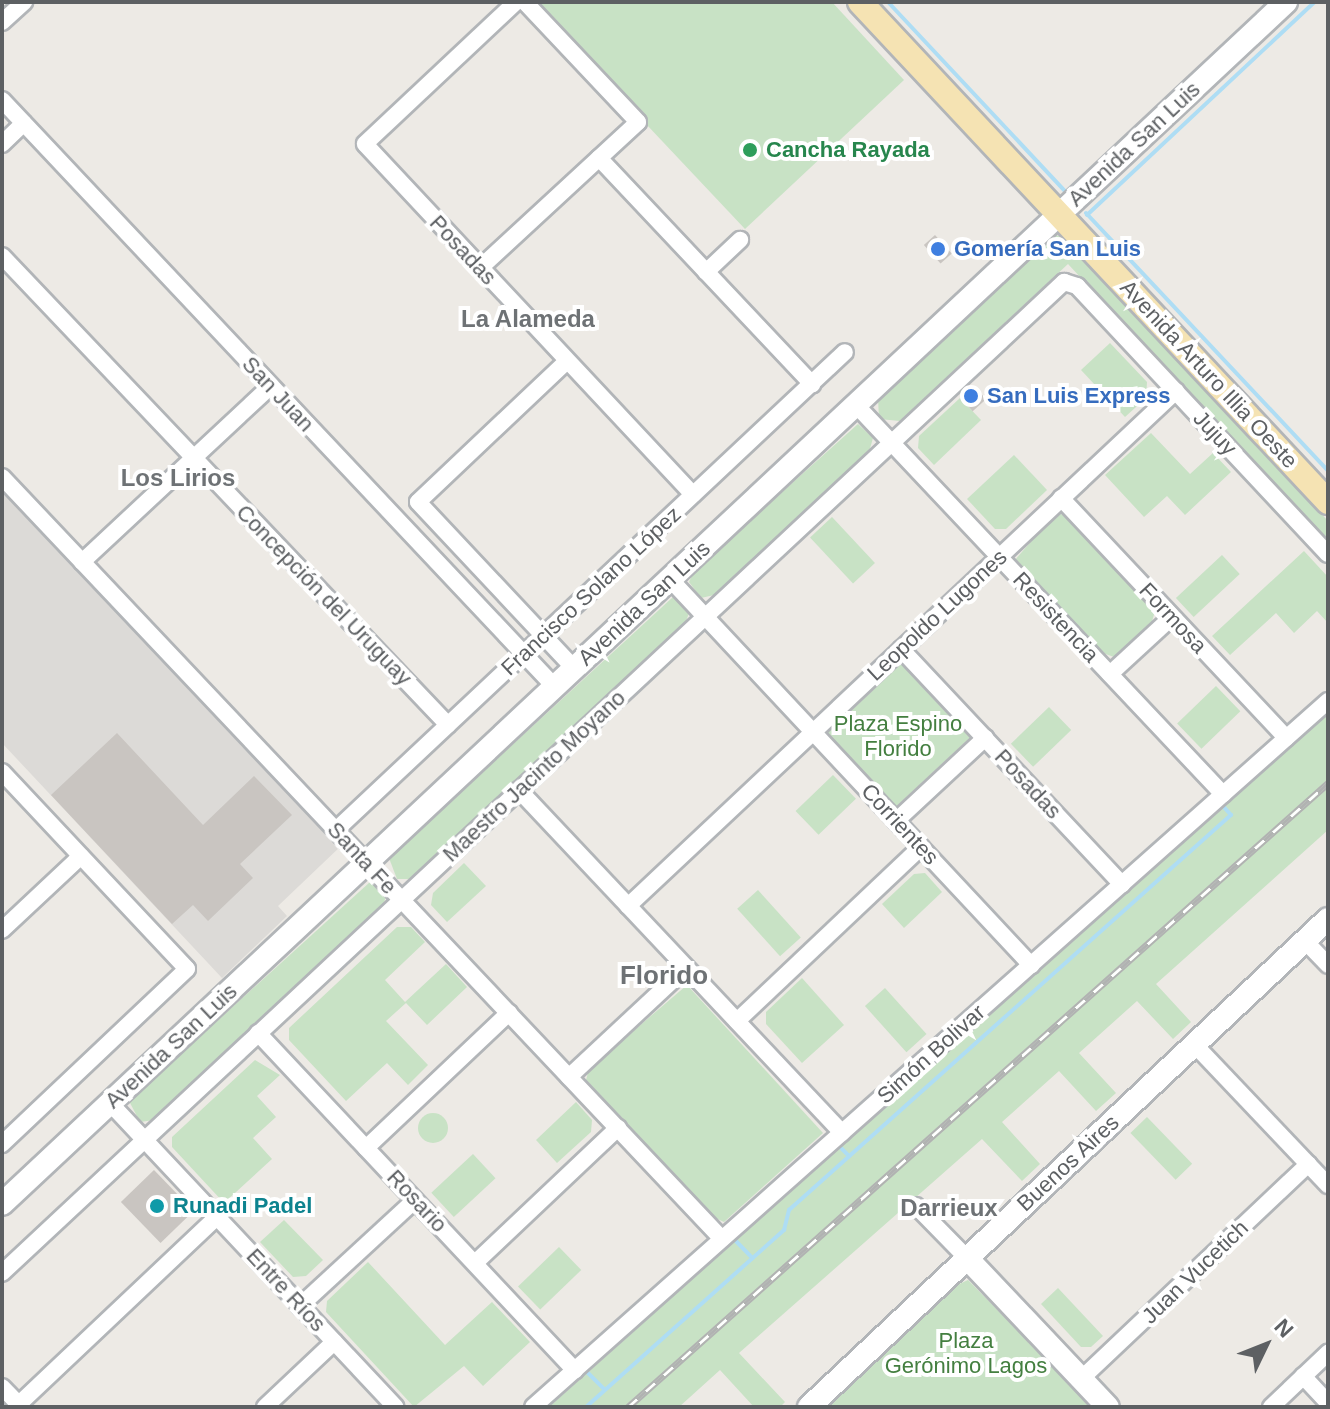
<!DOCTYPE html>
<html>
<head>
<meta charset="utf-8">
<style>
  body { margin:0 }
  #map { position:relative; width:1330px; height:1409px; overflow:hidden; background:#edeae5; font-family:Arial,sans-serif }
  div>[style] { position:absolute }
  [style*='--x'] { left:calc(var(--x)*1px); top:calc(var(--y)*1px); width:calc(var(--w)*1px); rotate:calc(var(--a)*1deg) }
  .industrial>* { inset:0; background:#dcdad7 }
  .green>* { inset:0; background:#c8e2c5; transform-origin:0 0 }
  .round { border-radius:50% }
  .stream>* { height:4px; margin:-2px; padding:0 2px; transform-origin:2px; border-radius:2px; background:#aeddf4 }
  .building>* { inset:0; background:#c9c5c1; transform-origin:0 0 }
  .roads { filter:drop-shadow(2px 0 #b2b5b8) drop-shadow(-2px 0 #b2b5b8) drop-shadow(0 2px #b2b5b8) drop-shadow(0 -2px #b2b5b8) }
  .street>* { height:16px; margin:-8px; padding:0 8px; transform-origin:8px; border-radius:8px; background:#fff }
  .secondary>* { height:22px; margin:-11px; padding:0 11px; transform-origin:11px; border-radius:11px; background:#fff }
  .primary>* { height:24px; margin:-12px; padding:0 12px; transform-origin:12px; border-radius:12px; background:#f5e3b3 }
  .rail>* { height:7px; margin-top:-3.5px; transform-origin:0; background:repeating-linear-gradient(90deg,#fff 0 12px,#b1b2b2 0 24px); box-sizing:border-box; border-block:2px solid #b1b2b2 }
  .dots>* { width:22px; height:22px; translate:-50% -50%; box-sizing:border-box; border:4px solid #fff; border-radius:50% }
  span { translate:-50% -50%; white-space:nowrap; text-align:center; line-height:1.15; -webkit-text-stroke:8px #fff; paint-order:stroke }
  .street-label { font-size:22px; color:#5d6063 }
  .leisure-label { font-size:22px; color:#27864d; font-weight:700 }
  .left { translate:0 -50%; text-align:left }
  .shop-label { font-size:22px; color:#366cbe; font-weight:700 }
  .park-label { font-size:22px; color:#447f40 }
  .culture-label { font-size:22px; color:#0d838f; font-weight:700 }
  .neighbourhood-label { font-size:24px; color:#6e7275; font-weight:700 }
  .quarter-label { font-size:26px; color:#6e7275; font-weight:700 }
  .frame { position:absolute; inset:0; border:4px solid #5d6063; pointer-events:none }
  .north { position:absolute; left:1226px; top:1305px; width:80px; height:80px; -webkit-text-stroke:6px #fff; paint-order:stroke; rotate:47deg; font-size:22px; font-weight:700; line-height:32px; text-align:center; color:#5d6063 }
  .north::after { content:''; display:block; margin:auto; width:28px; height:36px; background:#5d6063; clip-path:polygon(50% 0,100% 100%,50% 72%,0 100%) }
</style>
</head>
<body>
<div id="map">
  <div class="industrial">
    <i style="clip-path:polygon(2px 484px,342px 845px,278px 906px,287px 916px,222px 978px,2px 743px)"></i>
  </div>
  <div class="green">
    <i style="clip-path:polygon(531px 2px,832px 2px,904px 80px,745px 229px)"></i>
    <i style="clip-path:polygon(1053px 234px,1065px 238px,1328px 521px,1328px 543px,1068px 264px,900px 421px,879px 419px,878px 398px)"></i>
    <i style="clip-path:polygon(1110px 343px,1147px 382px,1146px 398px,1125px 417px,1081px 370px)"></i>
    <i style="clip-path:polygon(960px 398px,981px 420px,934px 465px,918px 448px,919px 436px)"></i>
    <i style="clip-path:polygon(858px 424px,873px 438px,869px 452px,714px 595px,701px 598px,689px 582px,694px 571px)"></i>
    <i style="clip-path:polygon(1151px 433px,1190px 474px,1213px 453px,1231px 472px,1185px 515px,1167px 496px,1144px 517px,1105px 475px)"></i>
    <i style="clip-path:polygon(1014px 455px,1047px 490px,1006px 529px,995px 529px,967px 499px)"></i>
    <i style="clip-path:polygon(1056px 513px,1068px 516px,1155px 611px,1151px 625px,1114px 657px,1100px 652px,1015px 560px)"></i>
    <i style="left:832px;top:517px;width:63px;height:30px;rotate:47deg"></i>
    <i style="clip-path:polygon(1304px 551px,1328px 577px,1328px 623px,1317px 611px,1294px 633px,1276px 613px,1230px 655px,1212px 636px)"></i>
    <i style="left:1222px;top:555px;width:26px;height:63px;rotate:47deg"></i>
    <i style="clip-path:polygon(673px 597px,689px 613px,685px 624px,412px 879px,397px 879px,389px 858px)"></i>
    <i style="left:901px;top:664px;width:101px;height:101px;rotate:47deg"></i>
    <i style="left:1216px;top:686px;width:35px;height:54px;rotate:46deg"></i>
    <i style="left:1049px;top:707px;width:32px;height:53px;rotate:46deg"></i>
    <i style="clip-path:polygon(1328px 711px,1328px 830px,1156px 984px,1191px 1022px,1173px 1039px,1137px 1001px,1079px 1053px,1116px 1093px,1096px 1111px,1059px 1071px,1002px 1122px,1040px 1164px,1022px 1181px,982px 1139px,739px 1353px,785px 1402px,780px 1407px,754px 1407px,720px 1370px,679px 1407px,549px 1407px)"></i>
    <i style="left:833px;top:775px;width:33px;height:52px;rotate:46deg"></i>
    <i style="clip-path:polygon(464px 863px,486px 886px,447px 922px,431px 905px,433px 893px)"></i>
    <i style="clip-path:polygon(925px 873px,942px 892px,904px 928px,882px 904px,914px 874px)"></i>
    <i style="clip-path:polygon(370px 882px,386px 894px,384px 904px,154px 1120px,140px 1122px,129px 1101px)"></i>
    <i style="left:758px;top:890px;width:64px;height:28px;rotate:48deg"></i>
    <i style="clip-path:polygon(397px 927px,411px 927px,425px 942px,385px 980px,405px 1002px,446px 964px,467px 987px,427px 1025px,406px 1003px,386px 1021px,428px 1065px,408px 1085px,387px 1063px,346px 1101px,289px 1040px,289px 1028px)"></i>
    <i style="clip-path:polygon(802px 978px,844px 1025px,802px 1063px,766px 1024px,766px 1012px)"></i>
    <i style="clip-path:polygon(687px 985px,823px 1133px,724px 1222px,711px 1216px,586px 1080px,589px 1069px)"></i>
    <i style="left:885px;top:988px;width:62px;height:27px;rotate:48deg"></i>
    <i style="clip-path:polygon(255px 1060px,280px 1075px,257px 1096px,276px 1117px,253px 1138px,272px 1159px,224px 1203px,172px 1147px,172px 1137px)"></i>
    <i style="clip-path:polygon(576px 1102px,592px 1120px,591px 1132px,557px 1163px,536px 1140px)"></i>
    <i class="round" style="left:418px;top:1113px;width:30px;height:30px"></i>
    <i style="left:1147px;top:1117px;width:65px;height:23px;rotate:46deg"></i>
    <i style="left:473px;top:1154px;width:33px;height:57px;rotate:47deg"></i>
    <i style="clip-path:polygon(284px 1220px,323px 1260px,306px 1276px,293px 1277px,260px 1242px)"></i>
    <i style="left:559px;top:1247px;width:32px;height:57px;rotate:46deg"></i>
    <i style="clip-path:polygon(368px 1262px,445px 1345px,492px 1302px,530px 1342px,483px 1386px,464px 1366px,414px 1407px,326px 1312px,327px 1301px)"></i>
    <i style="clip-path:polygon(968px 1280px,1093px 1407px,827px 1407px,957px 1285px)"></i>
    <i style="clip-path:polygon(1058px 1288px,1103px 1336px,1091px 1347px,1081px 1347px,1041px 1304px)"></i>
  </div>
  <div class="stream">
    <i style="--x:888;--y:2;--w:260;--a:46.9"></i>
    <i style="--x:1086;--y:213;--w:354;--a:46.8"></i>
    <i style="--x:1087;--y:215;--w:312;--a:-43.1"></i>
    <i style="--x:835;--y:1142;--w:20;--a:45"></i>
    <i style="--x:733;--y:1238;--w:28;--a:46"></i>
    <i style="--x:582;--y:1367;--w:31;--a:45"></i>
    <i style="--x:586;--y:1407;--w:266;--a:-41.8"></i>
    <i style="--x:784;--y:1230;--w:21;--a:-76"></i>
    <i style="--x:789;--y:1210;--w:593;--a:-41.79"></i>
    <i style="--x:1231;--y:815;--w:15;--a:-132"></i>
  </div>
  <div class="building">
    <i style="left:935px;top:235px;width:25px;height:15px;rotate:48deg"></i>
    <i style="left:976px;top:388px;width:15px;height:18px;rotate:48deg"></i>
    <i style="clip-path:polygon(117px 733px,203px 825px,254px 776px,292px 815px,240px 864px,253px 878px,208px 921px,193px 905px,172px 924px,51px 795px)"></i>
    <i style="left:154px;top:1170px;width:57px;height:46px;rotate:46deg"></i>
  </div>
  <div class="roads">
    <div class="street">
      <i style="--x:516;--y:2;--w:207;--a:136.8"></i>
      <i style="--x:365;--y:144;--w:480;--a:46.9"></i>
      <i style="--x:2;--y:22;--w:30;--a:-42"></i>
      <i style="--x:2;--y:100;--w:806;--a:46.71"></i>
      <i style="--x:2;--y:144;--w:30;--a:-44"></i>
      <i style="--x:599;--y:158;--w:311;--a:46.7"></i>
      <i style="--x:2;--y:256;--w:647;--a:46.44"></i>
      <i style="--x:480;--y:268;--w:215;--a:-42.7"></i>
      <i style="--x:638;--y:122;--w:165;--a:-133.3"></i>
      <i style="--x:706;--y:272;--w:47;--a:-43.3"></i>
      <i style="--x:567;--y:361;--w:205;--a:136.6"></i>
      <i style="--x:418;--y:502;--w:228;--a:46.8"></i>
      <i style="--x:856;--y:405;--w:535;--a:46.67"></i>
      <i style="--x:2;--y:477;--w:1048;--a:46.62"></i>
      <i style="--x:1061;--y:498;--w:329;--a:46.8"></i>
      <i style="--x:82;--y:562;--w:258;--a:-43"></i>
      <i style="--x:670;--y:579;--w:529;--a:46.92"></i>
      <i style="--x:901;--y:649;--w:323;--a:46.8"></i>
      <i style="--x:1110;--y:674;--w:84;--a:-42.6"></i>
      <i style="--x:2;--y:772;--w:270;--a:46.8"></i>
      <i style="--x:187;--y:969;--w:255;--a:136.6"></i>
      <i style="--x:519;--y:790;--w:471;--a:46.7"></i>
      <i style="--x:896;--y:821;--w:122;--a:-43"></i>
      <i style="--x:336;--y:830;--w:698;--a:-43.2"></i>
      <i style="--x:628;--y:906;--w:752;--a:-43.22"></i>
      <i style="--x:2;--y:930;--w:108;--a:-43.1"></i>
      <i style="--x:1305;--y:941;--w:33;--a:46"></i>
      <i style="--x:737;--y:1021;--w:253;--a:-43.4"></i>
      <i style="--x:258;--y:1033;--w:463;--a:46.8"></i>
      <i style="--x:1195;--y:1045;--w:193;--a:46.5"></i>
      <i style="--x:569;--y:1077;--w:160;--a:-43"></i>
      <i style="--x:110;--y:1103;--w:417;--a:46.8"></i>
      <i style="--x:366;--y:1148;--w:197;--a:-43.4"></i>
      <i style="--x:916;--y:1206;--w:73;--a:45.6"></i>
      <i style="--x:475;--y:1263;--w:197;--a:-43.4"></i>
      <i style="--x:2;--y:1273;--w:1453;--a:-43.02"></i>
      <i style="--x:1064;--y:282;--w:14;--a:17"></i>
      <i style="--x:1077;--y:286;--w:367;--a:46.9"></i>
      <i style="--x:300;--y:1306;--w:156;--a:-42.7"></i>
      <i style="--x:1303;--y:1376;--w:37;--a:47"></i>
      <i style="--x:1081;--y:1379;--w:313;--a:-43.4"></i>
      <i style="--x:2;--y:1387;--w:28;--a:46"></i>
      <i style="--x:18;--y:1405;--w:274;--a:-43.4"></i>
      <i style="--x:265;--y:1407;--w:95;--a:-43.3"></i>
      <i style="--x:533;--y:1407;--w:1063;--a:-41.61"></i>
      <i style="--x:1271;--y:1407;--w:79;--a:-43.5"></i>
    </div>
    <div class="secondary">
      <i style="--x:2;--y:1204;--w:1759;--a:-43.11"></i>
      <i style="--x:967;--y:1258;--w:205;--a:46.6"></i>
      <i style="--x:809;--y:1407;--w:712;--a:-43.24"></i>
    </div>
    <div class="primary">
      <i style="--x:860;--y:2;--w:685;--a:46.89"></i>
    </div>
  </div>
  <div class="rail">
    <i style="--x:628;--y:1407;--w:938;--a:-41.71"></i>
  </div>
  <div class="dots">
    <i style="left:750px;top:150px;background:#2e9e5b"></i>
    <i style="left:938px;top:249px;background:#3f7fe0"></i>
    <i style="left:971px;top:396px;background:#3f7fe0"></i>
    <i style="left:157px;top:1206px;background:#0f9aa8"></i>
  </div>
  <div class="street-label">
    <span style="left:1134px;top:144px;rotate:-43deg">Avenida San Luis</span>
    <span style="left:463px;top:250px;rotate:47deg">Posadas</span>
    <span style="left:1209px;top:374px;rotate:47deg">Avenida Arturo Illia Oeste</span>
    <span style="left:278px;top:394px;rotate:47deg">San Juan</span>
    <span style="left:1215px;top:433px;rotate:47deg">Jujuy</span>
    <span style="left:591px;top:591px;rotate:-43deg">Francisco Solano López</span>
    <span style="left:324px;top:595px;rotate:46deg">Concepción del Uruguay</span>
    <span style="left:644px;top:603px;rotate:-43deg">Avenida San Luis</span>
    <span style="left:937px;top:615px;rotate:-43deg">Leopoldo Lugones</span>
    <span style="left:1056px;top:617px;rotate:47deg">Resistencia</span>
    <span style="left:1173px;top:618px;rotate:47deg">Formosa</span>
    <span style="left:534px;top:776px;rotate:-43deg">Maestro Jacinto Moyano</span>
    <span style="left:1028px;top:784px;rotate:47deg">Posadas</span>
    <span style="left:900px;top:824px;rotate:47deg">Corrientes</span>
    <span style="left:362px;top:858px;rotate:47deg">Santa Fe</span>
    <span style="left:171px;top:1046px;rotate:-43deg">Avenida San Luis</span>
    <span style="left:931px;top:1054px;rotate:-42deg">Simón Bolivar</span>
    <span style="left:1068px;top:1163px;rotate:-43deg">Buenos Aires</span>
    <span style="left:417px;top:1201px;rotate:47deg">Rosario</span>
    <span style="left:1195px;top:1272px;rotate:-44deg">Juan Vucetich</span>
    <span style="left:286px;top:1290px;rotate:47deg">Entre Ríos</span>
  </div>
  <div class="leisure-label">
    <span class="left" style="left:766px;top:150px">Cancha Rayada</span>
  </div>
  <div class="shop-label">
    <span class="left" style="left:954px;top:249px">Gomería San Luis</span>
    <span class="left" style="left:987px;top:396px">San Luis Express</span>
  </div>
  <div class="park-label">
    <span style="left:898px;top:736px">Plaza Espino<br>Florido</span>
    <span style="left:966px;top:1353px">Plaza<br>Gerónimo Lagos</span>
  </div>
  <div class="culture-label">
    <span class="left" style="left:173px;top:1206px">Runadi Padel</span>
  </div>
  <div class="neighbourhood-label">
    <span style="left:528px;top:319px">La Alameda</span>
    <span style="left:178px;top:478px">Los Lirios</span>
    <span style="left:949px;top:1208px">Darrieux</span>
  </div>
  <div class="quarter-label">
    <span style="left:664px;top:976px">Florido</span>
  </div>
  <div class="frame"></div>
  <div class="north">N</div>
</div>
</body>
</html>
